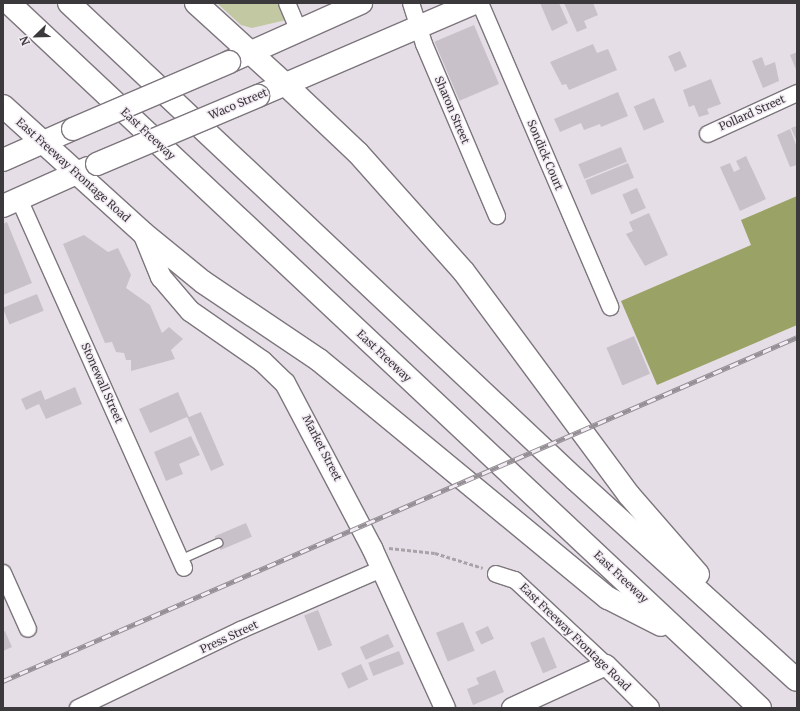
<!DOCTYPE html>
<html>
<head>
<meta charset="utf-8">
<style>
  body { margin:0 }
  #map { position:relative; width:800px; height:711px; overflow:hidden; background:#e5dee6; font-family:Merriweather,serif }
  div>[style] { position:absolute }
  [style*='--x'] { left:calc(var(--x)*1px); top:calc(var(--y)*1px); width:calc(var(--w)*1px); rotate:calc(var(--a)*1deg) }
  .green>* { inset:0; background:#c1c8a2 }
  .forest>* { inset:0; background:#9aa365 }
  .building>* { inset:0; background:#c9c1c9; transform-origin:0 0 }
  .path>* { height:2.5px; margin-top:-1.25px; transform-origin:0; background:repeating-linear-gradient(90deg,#a9a3a9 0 4px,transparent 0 6px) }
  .roads { filter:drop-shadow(1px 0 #7d767d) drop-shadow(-1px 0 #7d767d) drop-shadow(0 1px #7d767d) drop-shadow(0 -1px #7d767d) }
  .service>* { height:8px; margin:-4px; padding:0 4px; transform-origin:4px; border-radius:4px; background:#fff }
  .minor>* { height:16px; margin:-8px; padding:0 8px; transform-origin:8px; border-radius:8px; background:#fff }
  .tertiary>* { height:20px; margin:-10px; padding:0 10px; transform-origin:10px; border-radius:10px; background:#fff }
  .secondary>* { height:22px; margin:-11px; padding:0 11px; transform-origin:11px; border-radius:11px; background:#fff }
  .motorway>* { height:22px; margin:-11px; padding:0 11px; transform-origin:11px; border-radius:11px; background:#fff }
  .rail>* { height:4.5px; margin-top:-2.25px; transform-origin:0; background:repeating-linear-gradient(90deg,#f2ebf3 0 9px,#948f94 0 18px); box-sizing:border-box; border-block:1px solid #948f94 }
  .bridges { filter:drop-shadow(1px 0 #7d767d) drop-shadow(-1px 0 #7d767d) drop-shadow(0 1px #7d767d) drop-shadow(0 -1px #7d767d) }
  .secondary-bridge>* { height:22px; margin:-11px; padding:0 11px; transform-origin:11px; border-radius:11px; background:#fff }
  span { translate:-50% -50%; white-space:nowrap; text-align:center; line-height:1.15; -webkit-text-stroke:3px #f2ebf3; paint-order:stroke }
  .street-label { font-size:11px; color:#3c393c }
  .frame { position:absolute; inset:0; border:4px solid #3c393c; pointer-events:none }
  .north { position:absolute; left:16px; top:16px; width:40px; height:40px; -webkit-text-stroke:3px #f2ebf3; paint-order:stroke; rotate:247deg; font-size:11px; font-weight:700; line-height:16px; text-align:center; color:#3c393c }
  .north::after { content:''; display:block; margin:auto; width:14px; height:18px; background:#3c393c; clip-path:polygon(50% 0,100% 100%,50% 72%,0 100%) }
</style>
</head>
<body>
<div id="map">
  <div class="green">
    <i style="clip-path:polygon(217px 3px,278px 3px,286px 20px,252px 28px,241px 25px)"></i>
  </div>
  <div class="forest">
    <i style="clip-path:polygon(797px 196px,797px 325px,657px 385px,621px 301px,751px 245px,741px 220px)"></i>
  </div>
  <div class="building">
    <i style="clip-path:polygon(540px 3px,559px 3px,568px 23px,552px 31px)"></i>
    <i style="clip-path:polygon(564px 3px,593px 3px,598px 15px,584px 21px,587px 28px,577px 32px)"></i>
    <i style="left:474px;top:25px;width:64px;height:43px;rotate:67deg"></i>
    <i style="clip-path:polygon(593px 44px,597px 53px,608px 49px,617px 70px,569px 90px,566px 84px,562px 85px,550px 62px)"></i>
    <i style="left:680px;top:51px;width:17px;height:13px;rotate:66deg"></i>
    <i style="clip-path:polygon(797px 52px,797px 72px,790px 55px)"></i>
    <i style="clip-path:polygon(762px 57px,765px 66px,775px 62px,779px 81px,763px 88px,752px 61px)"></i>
    <i style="clip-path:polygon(711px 79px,721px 104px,707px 109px,709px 114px,699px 117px,694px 105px,689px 107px,683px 90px)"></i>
    <i style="clip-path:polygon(618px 92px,628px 116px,601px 127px,600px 124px,584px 130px,581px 123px,560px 132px,554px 119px)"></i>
    <i style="left:654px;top:98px;width:26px;height:22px;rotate:67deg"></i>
    <i style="clip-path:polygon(797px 126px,797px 142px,791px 128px)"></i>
    <i style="clip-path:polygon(790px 129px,797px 147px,797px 165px,790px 167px,777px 135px)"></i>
    <i style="left:621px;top:147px;width:16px;height:46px;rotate:68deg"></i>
    <i style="clip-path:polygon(746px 156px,766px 199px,740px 211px,720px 167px,730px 163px,734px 172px,740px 169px,736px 161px)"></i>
    <i style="left:628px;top:163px;width:16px;height:46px;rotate:68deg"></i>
    <i style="left:637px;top:188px;width:22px;height:16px;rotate:66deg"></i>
    <i style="clip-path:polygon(649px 213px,668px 255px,645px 266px,626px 234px,633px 231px,629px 222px)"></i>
    <i style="clip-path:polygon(7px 222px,32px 283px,3px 295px,3px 224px)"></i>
    <i style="clip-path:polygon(84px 235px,108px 252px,118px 248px,131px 275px,126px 288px,150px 305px,162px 333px,169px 327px,183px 339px,171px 350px,175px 359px,131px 371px,131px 360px,126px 360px,124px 353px,116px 352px,112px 342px,105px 343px,63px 244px)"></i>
    <i style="left:37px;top:294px;width:18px;height:37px;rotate:68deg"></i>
    <i style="left:634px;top:336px;width:41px;height:30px;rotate:67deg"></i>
    <i style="clip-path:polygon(75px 387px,82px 404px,46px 419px,39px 404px,26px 410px,21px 399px,41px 390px,45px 400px)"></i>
    <i style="clip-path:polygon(178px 392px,189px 417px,201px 412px,224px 465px,211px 471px,187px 417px,150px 433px,139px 409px)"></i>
    <i style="clip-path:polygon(191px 436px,200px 455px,179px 464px,183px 474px,166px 481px,154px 452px)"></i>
    <i style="left:246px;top:523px;width:15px;height:34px;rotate:67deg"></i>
    <i style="left:318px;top:610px;width:38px;height:15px;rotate:68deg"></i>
    <i style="left:463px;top:622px;width:31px;height:29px;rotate:68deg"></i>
    <i style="left:488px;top:626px;width:14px;height:14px;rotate:65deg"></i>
    <i style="clip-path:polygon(5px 631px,12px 647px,3px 651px,3px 632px)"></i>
    <i style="left:388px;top:634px;width:14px;height:31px;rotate:65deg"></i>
    <i style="left:544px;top:637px;width:33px;height:15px;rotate:67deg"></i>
    <i style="left:399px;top:651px;width:14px;height:33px;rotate:69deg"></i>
    <i style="left:361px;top:664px;width:17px;height:22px;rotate:65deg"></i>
    <i style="clip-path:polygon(495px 670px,504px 692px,473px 705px,467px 689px,479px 684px,476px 678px)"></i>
  </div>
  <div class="path">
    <i style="--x:389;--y:548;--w:46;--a:6.2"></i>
    <i style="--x:435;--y:553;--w:50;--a:17.4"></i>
  </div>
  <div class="roads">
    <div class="service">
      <i style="--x:180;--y:560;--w:42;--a:-24.1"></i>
    </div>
    <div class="minor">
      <i style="--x:287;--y:3;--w:30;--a:67"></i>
      <i style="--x:411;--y:3;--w:43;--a:72.4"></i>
      <i style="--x:424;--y:44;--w:187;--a:67"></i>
      <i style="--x:480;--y:3;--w:331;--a:66.8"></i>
      <i style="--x:708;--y:134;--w:98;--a:-24.7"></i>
      <i style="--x:19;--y:199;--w:404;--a:65.9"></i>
      <i style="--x:3;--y:573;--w:61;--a:65.9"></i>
      <i style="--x:496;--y:574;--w:20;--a:18"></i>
      <i style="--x:515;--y:580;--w:125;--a:43"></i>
      <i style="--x:78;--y:708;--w:181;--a:-25.6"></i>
      <i style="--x:241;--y:630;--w:153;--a:-23.5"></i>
    </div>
    <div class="tertiary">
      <i style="--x:143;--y:233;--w:48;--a:67.8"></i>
      <i style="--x:161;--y:277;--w:45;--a:49.5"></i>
      <i style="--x:190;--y:311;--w:88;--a:34.8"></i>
      <i style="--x:262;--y:361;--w:32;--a:44"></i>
      <i style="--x:285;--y:383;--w:187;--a:62.2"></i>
      <i style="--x:372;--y:548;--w:176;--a:65.5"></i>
      <i style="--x:512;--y:708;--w:103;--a:-24.6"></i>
      <i style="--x:606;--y:665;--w:61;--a:45"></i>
    </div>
    <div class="secondary">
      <i style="--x:196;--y:3;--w:120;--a:42.3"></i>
      <i style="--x:229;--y:62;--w:145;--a:-24.1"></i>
      <i style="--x:258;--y:96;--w:235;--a:-23.3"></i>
      <i style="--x:3;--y:106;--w:189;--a:42.2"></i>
      <i style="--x:3;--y:160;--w:77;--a:-23.9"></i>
      <i style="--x:3;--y:206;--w:93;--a:-24.1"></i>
    </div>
    <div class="motorway">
      <i style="--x:9;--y:3;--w:1030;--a:43.19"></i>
      <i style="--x:69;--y:3;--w:695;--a:43.25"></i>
      <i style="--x:575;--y:479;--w:299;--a:42.2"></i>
      <i style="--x:285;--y:84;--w:100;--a:43.4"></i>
      <i style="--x:358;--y:153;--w:159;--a:48.3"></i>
      <i style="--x:464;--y:272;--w:277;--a:53.5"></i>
      <i style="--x:629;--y:495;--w:105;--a:48.9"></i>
      <i style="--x:143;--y:233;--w:77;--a:39.2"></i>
      <i style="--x:203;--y:282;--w:140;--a:33.9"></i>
      <i style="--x:319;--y:360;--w:374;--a:39.5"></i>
      <i style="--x:608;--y:598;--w:59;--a:27"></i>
    </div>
  </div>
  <div class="rail">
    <i style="--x:3;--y:681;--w:865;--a:-23.42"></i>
  </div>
  <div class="bridges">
    <div class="secondary-bridge">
      <i style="--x:73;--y:129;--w:170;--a:-23.2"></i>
      <i style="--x:97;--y:164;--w:175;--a:-22.9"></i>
    </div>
  </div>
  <div class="street-label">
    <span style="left:238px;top:104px;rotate:-23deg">Waco Street</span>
    <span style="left:452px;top:110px;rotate:67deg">Sharon Street</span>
    <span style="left:752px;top:113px;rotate:-24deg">Pollard Street</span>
    <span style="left:148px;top:134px;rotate:43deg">East Freeway</span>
    <span style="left:545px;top:155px;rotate:67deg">Sondick Court</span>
    <span style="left:73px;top:170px;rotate:42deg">East Freeway Frontage Road</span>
    <span style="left:384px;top:356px;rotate:43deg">East Freeway</span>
    <span style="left:102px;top:383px;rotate:66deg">Stonewall Street</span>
    <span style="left:322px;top:448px;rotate:63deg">Market Street</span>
    <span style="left:621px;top:577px;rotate:43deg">East Freeway</span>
    <span style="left:229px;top:637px;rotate:-25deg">Press Street</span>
    <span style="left:575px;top:637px;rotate:44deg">East Freeway Frontage Road</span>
  </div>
  <div class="frame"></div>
  <div class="north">N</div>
</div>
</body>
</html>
